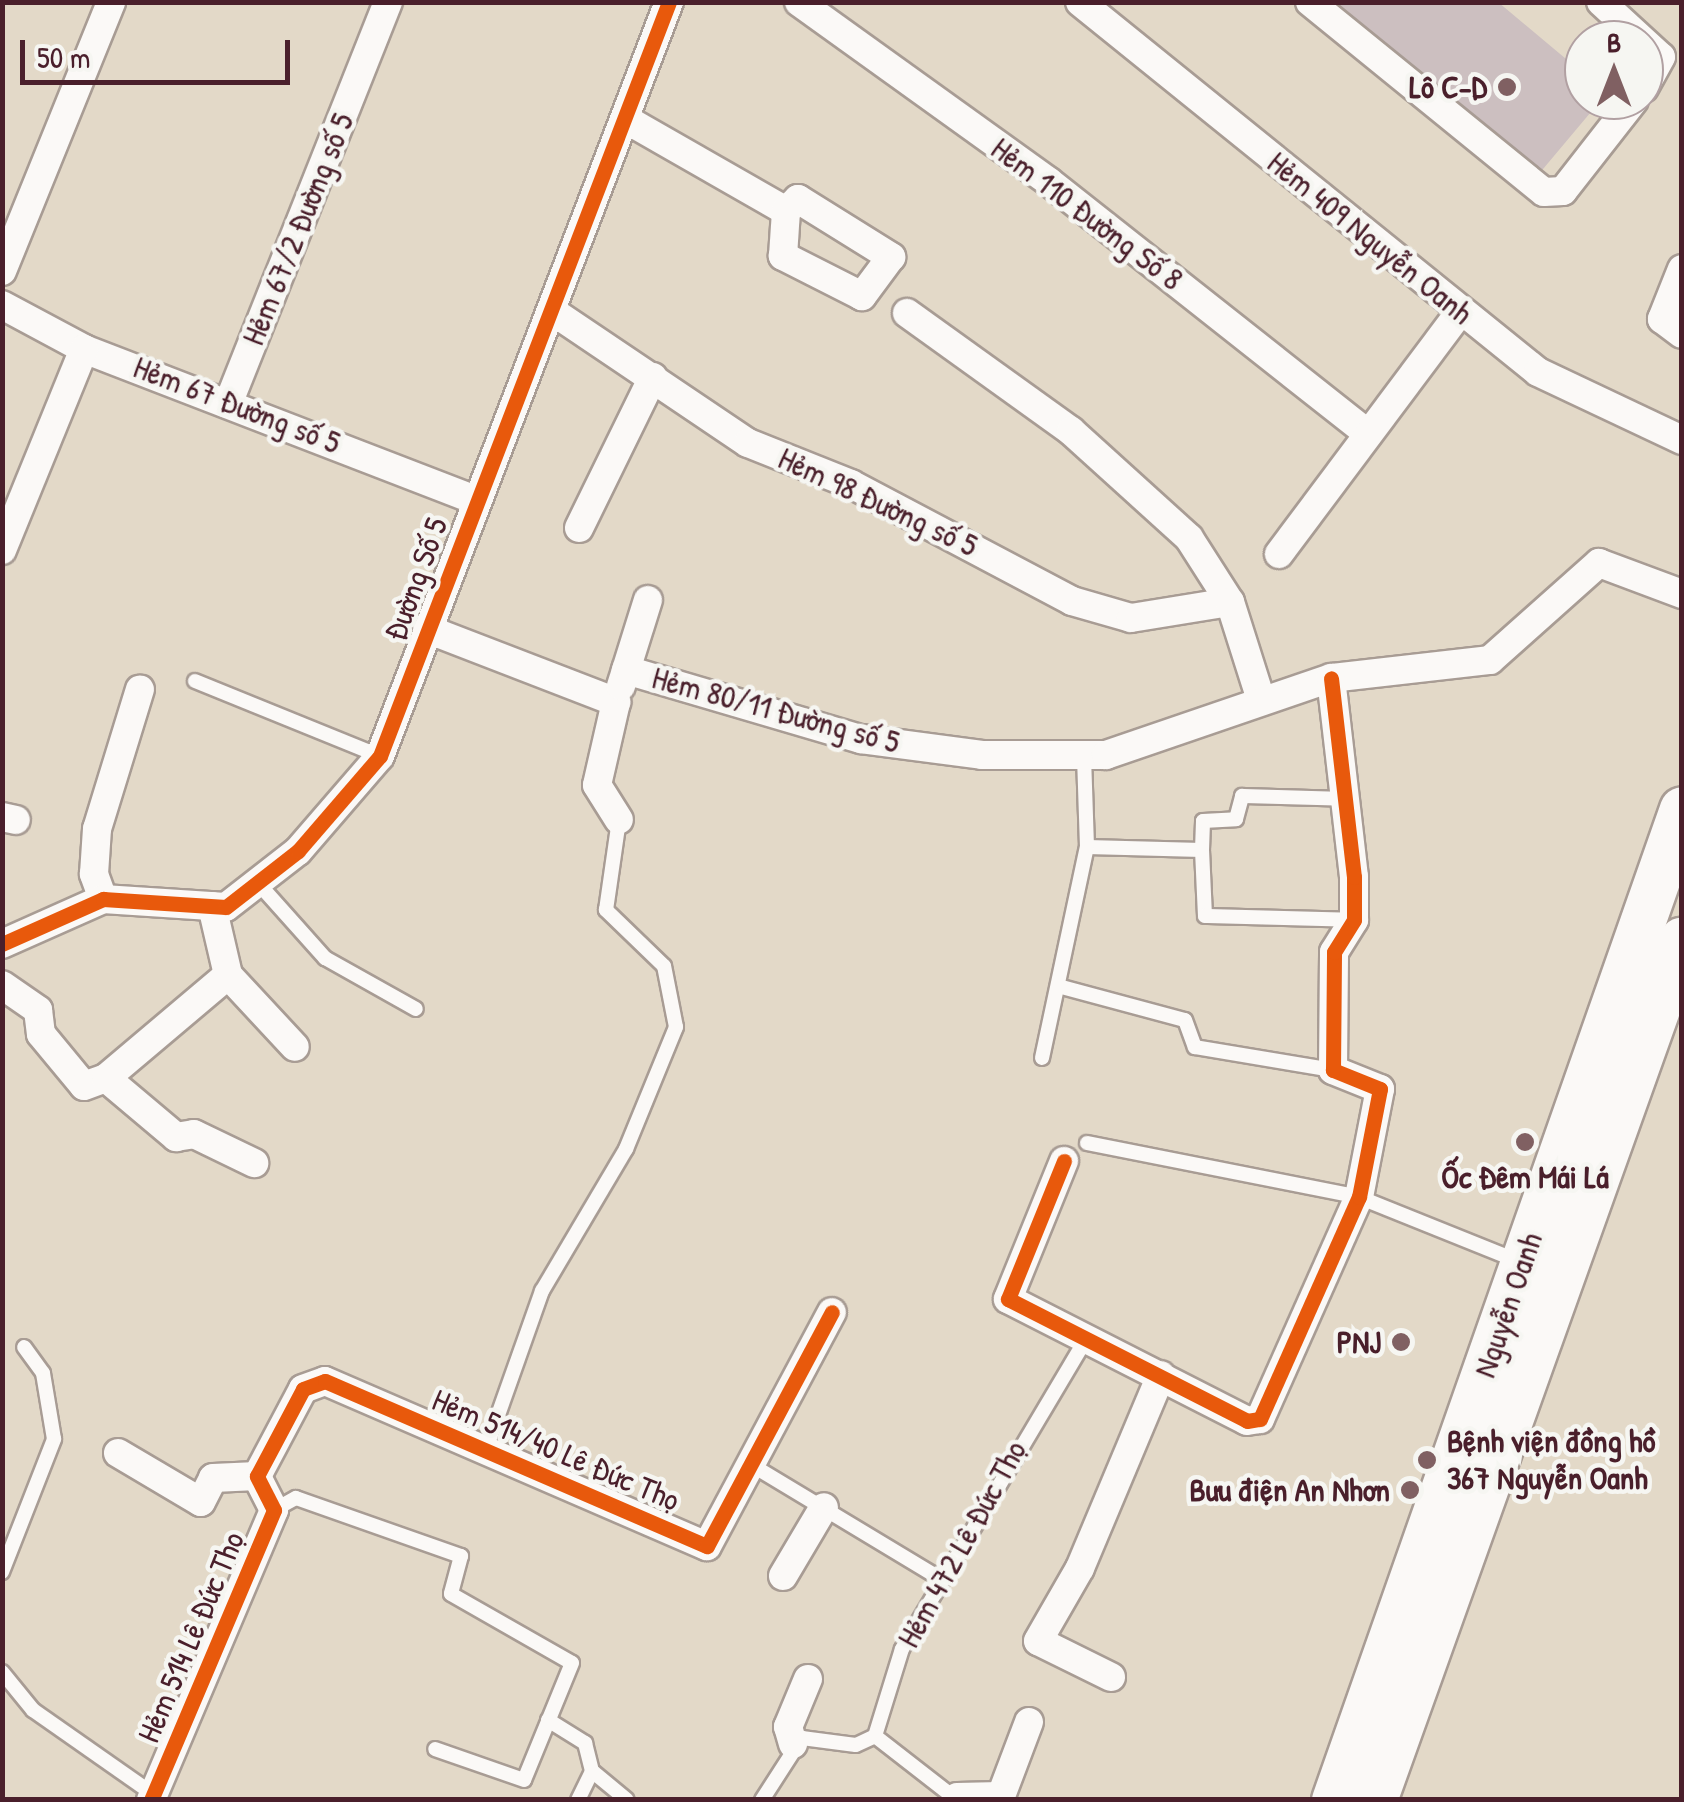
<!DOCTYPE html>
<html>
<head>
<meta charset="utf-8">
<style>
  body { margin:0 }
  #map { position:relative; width:1684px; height:1802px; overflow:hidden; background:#e3d9c8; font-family:"Patrick Hand",sans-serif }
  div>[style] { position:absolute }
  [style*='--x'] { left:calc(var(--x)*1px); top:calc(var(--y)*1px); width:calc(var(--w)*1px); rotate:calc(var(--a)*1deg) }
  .building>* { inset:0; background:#ccbfc0 }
  .roads { filter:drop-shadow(2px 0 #a89c94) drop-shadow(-2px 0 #a89c94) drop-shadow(0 2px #a89c94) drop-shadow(0 -2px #a89c94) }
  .service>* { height:14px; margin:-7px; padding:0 7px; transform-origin:7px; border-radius:7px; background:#fbf9f7 }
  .minor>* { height:28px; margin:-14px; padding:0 14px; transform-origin:14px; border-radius:14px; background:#fbf9f7 }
  .primary>* { height:45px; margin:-22.5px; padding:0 22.5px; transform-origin:22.5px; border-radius:22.5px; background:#fbf9f7 }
  .cycleway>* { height:15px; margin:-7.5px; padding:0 7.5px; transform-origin:7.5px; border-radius:7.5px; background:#e8590c }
  .dots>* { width:28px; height:28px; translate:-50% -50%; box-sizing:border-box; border:5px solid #f6f6f2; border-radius:50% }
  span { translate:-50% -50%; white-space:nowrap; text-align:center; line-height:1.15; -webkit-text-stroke:9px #f6f6f2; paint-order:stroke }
  .poi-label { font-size:32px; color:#4a1f2b; font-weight:700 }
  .right { translate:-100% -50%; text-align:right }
  .left { translate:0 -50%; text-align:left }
  .street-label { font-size:32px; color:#4a1f2b }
  .frame { position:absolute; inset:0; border:5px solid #4a1f2b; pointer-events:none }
  .north { position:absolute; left:1564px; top:20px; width:100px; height:100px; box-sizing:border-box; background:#f6f6f2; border:2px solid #b1a0a2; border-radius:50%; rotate:0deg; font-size:28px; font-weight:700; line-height:40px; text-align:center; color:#4a1f2b }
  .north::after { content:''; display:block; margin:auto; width:35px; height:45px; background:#806062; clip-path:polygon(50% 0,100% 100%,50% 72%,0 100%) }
  .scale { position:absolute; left:20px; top:40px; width:270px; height:45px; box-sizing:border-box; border:5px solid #4a1f2b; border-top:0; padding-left:12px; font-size:30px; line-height:35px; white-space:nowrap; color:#4a1f2b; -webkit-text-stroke:8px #f6f6f2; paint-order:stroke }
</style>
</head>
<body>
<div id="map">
  <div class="building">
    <i style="clip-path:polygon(1328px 2px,1498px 2px,1584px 74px,1584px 100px,1601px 100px,1538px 175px)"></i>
  </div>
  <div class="roads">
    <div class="service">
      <i style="--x:195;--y:681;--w:200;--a:22.1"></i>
      <i style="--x:1087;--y:847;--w:115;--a:1.5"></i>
      <i style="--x:1202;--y:850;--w:66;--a:87.4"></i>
      <i style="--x:1205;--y:916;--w:148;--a:1.5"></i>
      <i style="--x:1202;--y:850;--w:29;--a:-88"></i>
      <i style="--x:1203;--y:821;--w:33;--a:-3"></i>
      <i style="--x:1236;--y:819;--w:24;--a:-75"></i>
      <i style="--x:1242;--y:796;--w:105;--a:1.6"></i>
      <i style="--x:258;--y:883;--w:101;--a:48.2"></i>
      <i style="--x:325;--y:958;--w:104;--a:29.3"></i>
      <i style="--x:1058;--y:986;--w:131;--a:15"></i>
      <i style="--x:1185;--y:1020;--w:29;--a:70"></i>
      <i style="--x:1195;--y:1047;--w:140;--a:9.5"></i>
      <i style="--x:1042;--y:1058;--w:216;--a:-78"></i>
      <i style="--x:1087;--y:847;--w:92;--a:-91.9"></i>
      <i style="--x:1087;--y:1143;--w:277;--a:11.2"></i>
      <i style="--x:1359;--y:1197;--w:171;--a:21.9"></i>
      <i style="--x:486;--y:1449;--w:168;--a:-70.5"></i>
      <i style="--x:542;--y:1291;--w:165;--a:-59.4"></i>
      <i style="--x:626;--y:1149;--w:132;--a:-67.7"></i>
      <i style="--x:676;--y:1027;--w:62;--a:-101.1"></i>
      <i style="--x:664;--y:966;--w:81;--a:-136"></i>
      <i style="--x:606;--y:910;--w:91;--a:-81.8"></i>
      <i style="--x:755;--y:1467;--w:218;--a:31.1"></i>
      <i style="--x:274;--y:1510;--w:25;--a:-29"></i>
      <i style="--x:296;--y:1498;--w:175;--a:19.4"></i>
      <i style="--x:461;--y:1556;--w:39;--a:105"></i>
      <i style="--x:451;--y:1594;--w:139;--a:29.7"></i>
      <i style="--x:572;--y:1663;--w:126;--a:112.3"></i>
      <i style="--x:524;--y:1780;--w:94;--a:-160.8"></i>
      <i style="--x:2;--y:1572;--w:143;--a:-68.6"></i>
      <i style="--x:54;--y:1439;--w:67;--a:-99.5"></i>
      <i style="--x:43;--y:1373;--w:32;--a:-126"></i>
      <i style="--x:2;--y:1672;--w:49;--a:50.8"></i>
      <i style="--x:33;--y:1710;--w:146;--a:35"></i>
      <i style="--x:548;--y:1720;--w:44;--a:31.9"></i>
      <i style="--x:585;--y:1743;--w:29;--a:76"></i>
      <i style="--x:592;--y:1771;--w:45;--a:39.6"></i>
      <i style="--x:875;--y:1736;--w:103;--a:37.9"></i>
      <i style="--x:578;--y:1800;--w:32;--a:-64"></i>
      <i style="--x:762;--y:1800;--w:74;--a:-57.2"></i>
      <i style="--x:802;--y:1738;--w:54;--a:7.4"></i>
      <i style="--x:856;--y:1745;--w:21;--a:-25"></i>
      <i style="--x:875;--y:1736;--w:91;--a:-72.8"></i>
      <i style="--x:902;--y:1649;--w:363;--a:-59.3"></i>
    </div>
    <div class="minor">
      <i style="--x:799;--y:2;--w:307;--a:35.7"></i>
      <i style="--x:1048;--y:181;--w:408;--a:38.3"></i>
      <i style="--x:1080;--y:2;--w:589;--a:38.93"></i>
      <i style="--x:1538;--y:372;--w:159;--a:25.3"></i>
      <i style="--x:1310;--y:2;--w:301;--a:39.1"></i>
      <i style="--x:1544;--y:192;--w:19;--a:-3"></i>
      <i style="--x:1563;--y:191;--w:115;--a:-52"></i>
      <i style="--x:1601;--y:2;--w:81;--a:42.5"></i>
      <i style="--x:1661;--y:57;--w:35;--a:119"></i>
      <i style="--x:629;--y:121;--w:181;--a:29.8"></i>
      <i style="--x:798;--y:199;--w:110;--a:31.9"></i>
      <i style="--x:891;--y:257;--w:49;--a:126.6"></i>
      <i style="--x:862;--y:296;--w:89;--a:-153.1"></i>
      <i style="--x:783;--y:256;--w:45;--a:-86.2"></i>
      <i style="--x:786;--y:211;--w:17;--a:-45"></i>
      <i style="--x:1682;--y:269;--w:54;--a:111.8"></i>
      <i style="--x:1662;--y:319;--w:25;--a:37"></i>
      <i style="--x:2;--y:271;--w:290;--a:-67.9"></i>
      <i style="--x:2;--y:305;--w:93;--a:28.2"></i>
      <i style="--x:84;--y:349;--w:419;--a:21.1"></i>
      <i style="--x:552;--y:311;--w:236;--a:34"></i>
      <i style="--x:748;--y:443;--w:111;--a:21.7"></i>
      <i style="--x:851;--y:484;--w:250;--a:27.9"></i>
      <i style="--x:1072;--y:601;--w:61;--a:16.1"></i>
      <i style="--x:1131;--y:618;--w:100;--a:-9.2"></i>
      <i style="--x:907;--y:313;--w:202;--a:35.7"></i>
      <i style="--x:1071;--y:431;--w:159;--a:42.2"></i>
      <i style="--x:1189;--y:538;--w:76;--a:57.4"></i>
      <i style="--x:1230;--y:602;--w:103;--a:72.4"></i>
      <i style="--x:230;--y:399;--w:427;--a:-68.3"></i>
      <i style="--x:579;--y:528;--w:168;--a:-63.9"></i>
      <i style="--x:2;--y:550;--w:217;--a:-67.8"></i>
      <i style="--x:1279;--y:554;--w:302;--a:-53.2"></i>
      <i style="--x:427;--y:629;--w:203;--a:21.1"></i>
      <i style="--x:616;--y:702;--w:85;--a:102.9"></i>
      <i style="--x:597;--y:785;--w:41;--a:57.8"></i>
      <i style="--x:626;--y:670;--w:245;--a:16.4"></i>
      <i style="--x:861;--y:739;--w:122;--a:7.5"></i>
      <i style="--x:982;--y:755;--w:124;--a:0"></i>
      <i style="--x:1106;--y:755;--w:238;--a:-18.9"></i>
      <i style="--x:1331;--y:678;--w:160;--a:-6.5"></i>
      <i style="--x:1490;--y:660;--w:146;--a:-41.7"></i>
      <i style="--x:1599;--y:563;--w:89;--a:20.5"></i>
      <i style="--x:621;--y:686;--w:90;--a:-72.6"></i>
      <i style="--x:2;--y:817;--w:14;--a:12"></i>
      <i style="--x:103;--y:899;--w:27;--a:-110"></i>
      <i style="--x:94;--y:874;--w:45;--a:-86.2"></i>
      <i style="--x:97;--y:829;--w:146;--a:-72.9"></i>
      <i style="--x:212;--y:906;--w:71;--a:76.9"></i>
      <i style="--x:228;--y:975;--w:98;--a:47.1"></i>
      <i style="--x:2;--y:944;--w:111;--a:-24"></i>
      <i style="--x:103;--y:899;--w:123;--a:3.7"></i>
      <i style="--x:226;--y:907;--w:91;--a:-37.9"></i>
      <i style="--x:298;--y:851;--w:125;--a:-49.2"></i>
      <i style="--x:380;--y:756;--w:807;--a:-69.03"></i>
      <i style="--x:2;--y:985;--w:44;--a:34.8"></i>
      <i style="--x:38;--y:1010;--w:24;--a:83"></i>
      <i style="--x:41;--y:1034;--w:67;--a:50.4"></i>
      <i style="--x:84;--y:1086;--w:23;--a:-20"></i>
      <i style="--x:106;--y:1078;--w:92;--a:40.1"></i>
      <i style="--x:176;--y:1137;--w:18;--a:-9"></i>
      <i style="--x:194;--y:1134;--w:67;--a:25.8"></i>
      <i style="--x:106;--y:1078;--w:160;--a:-40.2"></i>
      <i style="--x:1064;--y:1161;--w:149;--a:112.1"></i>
      <i style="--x:1008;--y:1299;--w:268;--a:27"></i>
      <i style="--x:1247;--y:1421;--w:13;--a:-9"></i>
      <i style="--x:1260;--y:1419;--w:243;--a:-66"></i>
      <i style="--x:1359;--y:1197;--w:110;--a:-79"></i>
      <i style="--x:1380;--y:1089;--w:51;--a:-158"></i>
      <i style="--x:1333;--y:1070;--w:118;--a:-89.5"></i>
      <i style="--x:1334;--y:952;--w:38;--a:-58"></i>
      <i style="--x:1354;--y:920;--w:43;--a:-90"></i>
      <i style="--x:1354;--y:877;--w:200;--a:-96.6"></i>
      <i style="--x:118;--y:1453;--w:96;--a:30.6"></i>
      <i style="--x:201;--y:1502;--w:27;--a:-63"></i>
      <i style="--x:213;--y:1478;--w:44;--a:-2.6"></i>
      <i style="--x:783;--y:1576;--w:80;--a:-59.3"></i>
      <i style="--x:1111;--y:1677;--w:81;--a:-153.7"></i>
      <i style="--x:1038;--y:1641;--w:84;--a:-60.1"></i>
      <i style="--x:1080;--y:1568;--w:209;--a:-67.2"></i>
      <i style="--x:793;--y:1744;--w:18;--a:-106"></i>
      <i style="--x:788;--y:1727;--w:52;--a:-67.4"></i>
      <i style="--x:957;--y:1797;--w:44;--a:-1.3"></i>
      <i style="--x:1001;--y:1796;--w:79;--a:-69.3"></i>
      <i style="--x:151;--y:1800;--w:315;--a:-67"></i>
      <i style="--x:274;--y:1510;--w:38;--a:-117"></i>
      <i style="--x:257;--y:1476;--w:98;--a:-62.1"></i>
      <i style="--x:303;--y:1389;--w:23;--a:-20"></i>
      <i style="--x:325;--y:1381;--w:416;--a:23.4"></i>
      <i style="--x:707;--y:1546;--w:265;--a:-61.9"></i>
    </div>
    <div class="primary">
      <i style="--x:1334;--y:1800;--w:1050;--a:-70.65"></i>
      <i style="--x:1374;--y:1800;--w:914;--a:-70.32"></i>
    </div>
  </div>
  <div class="cycleway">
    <i style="--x:2;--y:944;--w:111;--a:-24"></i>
    <i style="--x:103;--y:899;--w:123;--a:3.7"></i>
    <i style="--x:226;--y:907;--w:91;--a:-37.9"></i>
    <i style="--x:298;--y:851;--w:125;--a:-49.2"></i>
    <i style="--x:380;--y:756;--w:807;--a:-69.03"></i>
    <i style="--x:1064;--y:1161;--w:149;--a:112.1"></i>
    <i style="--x:1008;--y:1299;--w:268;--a:27"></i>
    <i style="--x:1247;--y:1421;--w:13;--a:-9"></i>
    <i style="--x:1260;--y:1419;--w:243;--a:-66"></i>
    <i style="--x:1359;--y:1197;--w:110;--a:-79"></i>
    <i style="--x:1380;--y:1089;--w:51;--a:-158"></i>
    <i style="--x:1333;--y:1070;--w:118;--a:-89.5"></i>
    <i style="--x:1334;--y:952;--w:38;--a:-58"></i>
    <i style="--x:1354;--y:920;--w:43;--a:-90"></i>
    <i style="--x:1354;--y:877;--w:200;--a:-96.6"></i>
    <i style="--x:151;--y:1800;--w:315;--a:-67"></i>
    <i style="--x:274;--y:1510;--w:38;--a:-117"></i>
    <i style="--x:257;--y:1476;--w:98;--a:-62.1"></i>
    <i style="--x:303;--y:1389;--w:23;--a:-20"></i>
    <i style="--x:325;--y:1381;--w:416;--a:23.4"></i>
    <i style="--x:707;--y:1546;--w:265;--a:-61.9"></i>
  </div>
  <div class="dots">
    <i style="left:1507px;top:87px;background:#806062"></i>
    <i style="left:1525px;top:1142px;background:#806062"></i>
    <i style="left:1401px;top:1342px;background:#806062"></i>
    <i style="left:1427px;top:1460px;background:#806062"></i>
    <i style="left:1410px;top:1490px;background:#806062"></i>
  </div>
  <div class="poi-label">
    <span class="right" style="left:1487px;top:87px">Lô C-D</span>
    <span style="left:1525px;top:1177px">Ốc Đêm Mái Lá</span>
    <span class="right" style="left:1381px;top:1342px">PNJ</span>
    <span class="left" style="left:1447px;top:1460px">Bệnh viện đồng hồ<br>367 Nguyễn Oanh</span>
    <span class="right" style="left:1390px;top:1490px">Bưu điện An Nhơn</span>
  </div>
  <div class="street-label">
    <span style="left:1087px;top:214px;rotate:37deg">Hẻm 110 Đường Số 8</span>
    <span style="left:298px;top:229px;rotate:-68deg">Hẻm 67/2 Đường số 5</span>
    <span style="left:1370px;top:238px;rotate:39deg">Hẻm 409 Nguyễn Oanh</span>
    <span style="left:237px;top:405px;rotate:21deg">Hẻm 67 Đường số 5</span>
    <span style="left:878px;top:502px;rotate:25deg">Hẻm 98 Đường số 5</span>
    <span style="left:416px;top:579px;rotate:-70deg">Đường Số 5</span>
    <span style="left:776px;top:710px;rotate:15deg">Hẻm 80/11 Đường số 5</span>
    <span style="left:1508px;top:1305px;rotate:-71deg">Nguyễn Oanh</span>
    <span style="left:556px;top:1450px;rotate:23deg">Hẻm 514/40 Lê Đức Thọ</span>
    <span style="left:962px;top:1544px;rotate:-61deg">Hẻm 472 Lê Đức Thọ</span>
    <span style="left:191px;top:1637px;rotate:-67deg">Hẻm 514 Lê Đức Thọ</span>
  </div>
  <div class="frame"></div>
  <div class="north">B</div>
  <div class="scale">50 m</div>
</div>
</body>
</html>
